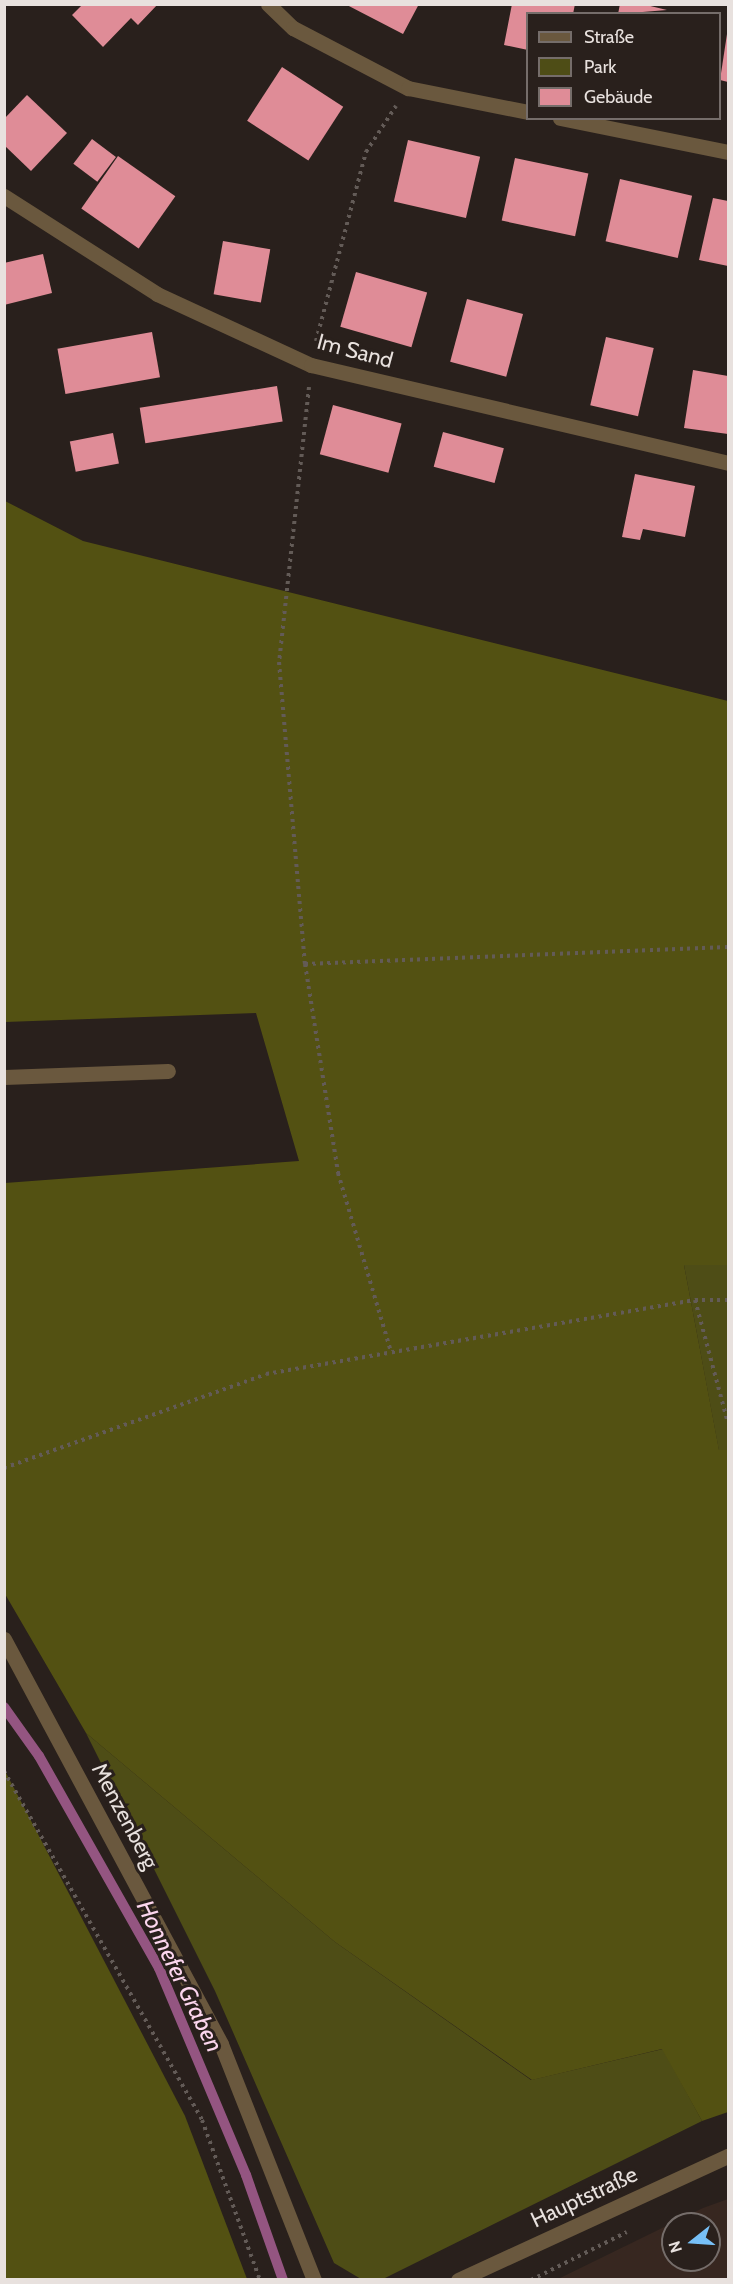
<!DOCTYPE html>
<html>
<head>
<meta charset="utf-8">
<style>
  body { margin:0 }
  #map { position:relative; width:733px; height:2284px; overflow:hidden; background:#29201c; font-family:Cabin,sans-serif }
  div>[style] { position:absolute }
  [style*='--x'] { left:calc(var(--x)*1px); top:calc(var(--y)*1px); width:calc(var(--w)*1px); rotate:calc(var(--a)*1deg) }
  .built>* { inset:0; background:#372720 }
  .green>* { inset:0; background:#4e4d16 }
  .forest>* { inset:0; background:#535112 }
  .stream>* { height:10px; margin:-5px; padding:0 5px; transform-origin:5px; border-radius:5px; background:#945581 }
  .building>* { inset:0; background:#df8c97; transform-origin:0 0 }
  .path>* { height:4px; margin-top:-2px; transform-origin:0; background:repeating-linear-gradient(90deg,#635b57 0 3px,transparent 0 7.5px) }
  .minor>* { height:15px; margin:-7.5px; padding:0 7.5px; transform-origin:7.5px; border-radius:7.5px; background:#6a583e }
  span { translate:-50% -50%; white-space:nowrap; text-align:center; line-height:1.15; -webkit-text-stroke:6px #29201c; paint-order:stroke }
  .street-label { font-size:22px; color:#e8e1de }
  .water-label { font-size:24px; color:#fcd6ee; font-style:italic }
  .frame { position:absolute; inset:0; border:6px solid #e8e1de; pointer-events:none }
  .legend { position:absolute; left:526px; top:12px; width:195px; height:108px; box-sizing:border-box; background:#29201c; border:2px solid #756d6a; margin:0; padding:8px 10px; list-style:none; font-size:18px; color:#e8e1de }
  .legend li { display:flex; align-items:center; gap:12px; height:30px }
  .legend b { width:30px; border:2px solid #756d6a }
  .north { position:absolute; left:661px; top:2212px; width:60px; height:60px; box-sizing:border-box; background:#29201c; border:2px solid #756d6a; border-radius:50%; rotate:253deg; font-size:16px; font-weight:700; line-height:24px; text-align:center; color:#e8e1de }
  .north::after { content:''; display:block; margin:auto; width:21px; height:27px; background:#77c0f7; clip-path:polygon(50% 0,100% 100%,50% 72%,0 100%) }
</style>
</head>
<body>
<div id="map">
  <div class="built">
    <i style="clip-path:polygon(evenodd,728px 2199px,728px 2279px,558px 2279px,703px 2208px,728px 2199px,673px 2224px,709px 2224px,709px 2260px,673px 2260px,673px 2224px)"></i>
  </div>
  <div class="green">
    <i style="clip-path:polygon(684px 1265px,728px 1265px,728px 1450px,719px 1451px)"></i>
    <i style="clip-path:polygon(86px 1733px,335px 1942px,531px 2080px,663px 2049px,702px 2121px,383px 2279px,361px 2279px,334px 2263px,215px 1991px)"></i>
  </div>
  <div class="forest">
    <i style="clip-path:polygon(5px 501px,83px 541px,728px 701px,728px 1265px,684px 1265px,719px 1450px,728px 1450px,728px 2112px,702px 2121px,662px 2049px,532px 2080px,335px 1942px,86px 1733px,5px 1594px,5px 1183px,299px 1161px,256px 1013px,5px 1022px)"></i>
    <i style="clip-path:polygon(4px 1769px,185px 2116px,247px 2279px,5px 2279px)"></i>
  </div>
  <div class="stream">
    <i style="--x:4;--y:1707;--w:60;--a:54.5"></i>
    <i style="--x:39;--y:1756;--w:244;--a:60.5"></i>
    <i style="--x:159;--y:1968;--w:225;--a:67.2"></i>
    <i style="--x:246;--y:2175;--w:111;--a:70.6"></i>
  </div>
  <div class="building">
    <i style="clip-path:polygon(83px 4px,158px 4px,138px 25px,131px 18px,103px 47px,72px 15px)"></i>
    <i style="clip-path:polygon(345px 4px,419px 4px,403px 34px)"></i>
    <i style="clip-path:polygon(512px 4px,575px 4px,573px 14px,528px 14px,528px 50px,504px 45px)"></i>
    <i style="clip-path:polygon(620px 4px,642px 4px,667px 10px,618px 14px)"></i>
    <i style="clip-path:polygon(727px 34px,728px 34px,728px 82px,720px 80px)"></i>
    <i style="left:282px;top:67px;width:73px;height:64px;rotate:33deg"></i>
    <i style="clip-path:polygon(27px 95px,67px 133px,31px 171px,4px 145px,4px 119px)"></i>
    <i style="left:92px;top:139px;width:30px;height:31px;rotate:37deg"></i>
    <i style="left:408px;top:140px;width:74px;height:63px;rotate:13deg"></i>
    <i style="left:118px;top:156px;width:70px;height:64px;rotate:35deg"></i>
    <i style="left:515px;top:158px;width:75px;height:64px;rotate:12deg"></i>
    <i style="left:620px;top:179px;width:74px;height:64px;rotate:13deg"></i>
    <i style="clip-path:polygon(713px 198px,728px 201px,728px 266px,699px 260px)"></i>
    <i style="left:223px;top:241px;width:48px;height:54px;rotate:10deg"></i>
    <i style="clip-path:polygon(43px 254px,52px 293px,4px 305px,4px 263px)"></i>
    <i style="left:356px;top:272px;width:74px;height:57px;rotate:16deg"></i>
    <i style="left:467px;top:299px;width:58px;height:65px;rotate:15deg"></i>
    <i style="left:152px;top:332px;width:46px;height:96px;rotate:80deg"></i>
    <i style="left:606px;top:337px;width:49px;height:70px;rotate:13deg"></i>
    <i style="clip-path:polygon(693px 370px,728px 376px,728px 434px,684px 428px)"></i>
    <i style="left:277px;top:386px;width:36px;height:139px;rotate:81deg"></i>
    <i style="left:333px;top:405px;width:71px;height:51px;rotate:15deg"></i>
    <i style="left:443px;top:432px;width:63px;height:36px;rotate:15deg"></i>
    <i style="left:113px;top:433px;width:31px;height:44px;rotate:79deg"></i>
    <i style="clip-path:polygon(635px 474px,695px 486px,685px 537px,643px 529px,640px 540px,622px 537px)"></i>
  </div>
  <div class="path">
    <i style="--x:316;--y:341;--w:196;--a:-75.2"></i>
    <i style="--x:366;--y:152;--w:55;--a:-56.9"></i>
    <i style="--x:309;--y:387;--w:277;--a:96.2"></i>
    <i style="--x:279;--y:662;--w:303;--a:85.1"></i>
    <i style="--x:305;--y:964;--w:212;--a:81"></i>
    <i style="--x:338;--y:1173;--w:184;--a:73.5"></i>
    <i style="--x:305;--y:964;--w:423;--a:-2.3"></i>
    <i style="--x:695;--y:1300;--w:127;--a:75"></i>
    <i style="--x:4;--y:1468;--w:278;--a:-19.7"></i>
    <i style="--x:266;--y:1374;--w:435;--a:-9.8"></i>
    <i style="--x:695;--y:1300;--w:33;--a:0"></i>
    <i style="--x:4;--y:1771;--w:401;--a:60.4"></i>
    <i style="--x:202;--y:2120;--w:170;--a:70.1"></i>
    <i style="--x:531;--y:2280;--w:107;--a:-26.6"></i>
  </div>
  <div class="minor">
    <i style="--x:268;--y:4;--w:35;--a:44"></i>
    <i style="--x:293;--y:28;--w:130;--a:27.6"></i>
    <i style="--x:408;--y:88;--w:122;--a:11.3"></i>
    <i style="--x:560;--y:118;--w:171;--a:11.4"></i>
    <i style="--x:4;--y:196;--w:182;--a:32.6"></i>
    <i style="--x:157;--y:294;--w:170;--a:24.8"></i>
    <i style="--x:311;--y:365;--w:428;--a:13.2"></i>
    <i style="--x:4;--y:1077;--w:164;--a:-2.1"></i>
    <i style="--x:4;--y:1639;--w:459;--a:61.8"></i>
    <i style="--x:221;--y:2044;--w:254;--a:68.5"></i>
    <i style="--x:458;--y:2280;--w:297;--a:-24.7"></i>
  </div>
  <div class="street-label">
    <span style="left:355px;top:351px;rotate:15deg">Im Sand</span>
    <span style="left:125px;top:1816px;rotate:62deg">Menzenberg</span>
    <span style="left:584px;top:2197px;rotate:-25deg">Hauptstraße</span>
  </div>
  <div class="water-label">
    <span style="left:180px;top:1976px;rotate:64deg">Honnefer Graben</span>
  </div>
  <div class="frame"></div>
  <ul class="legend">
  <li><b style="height:8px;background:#6a583e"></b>Straße</li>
  <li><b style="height:16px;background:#4e4d16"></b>Park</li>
  <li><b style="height:16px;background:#df8c97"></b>Gebäude</li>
  </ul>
  <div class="north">N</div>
</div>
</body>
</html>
